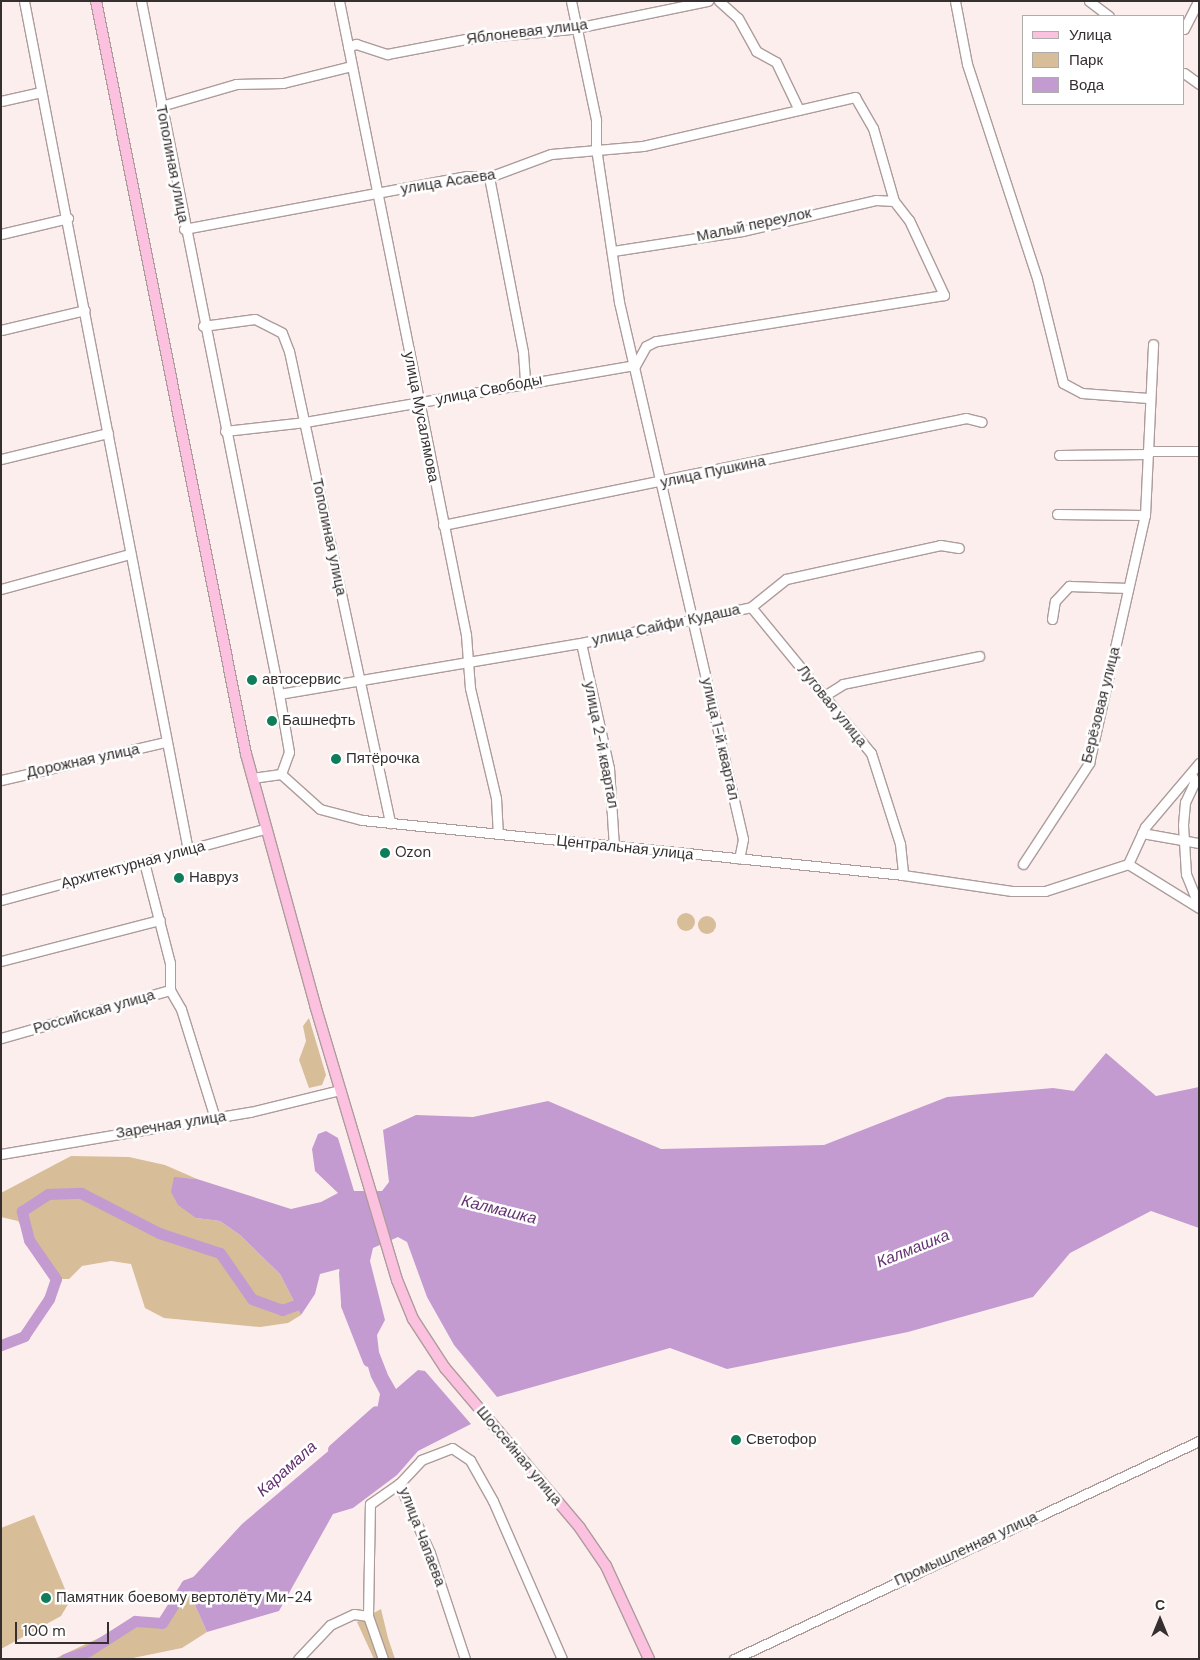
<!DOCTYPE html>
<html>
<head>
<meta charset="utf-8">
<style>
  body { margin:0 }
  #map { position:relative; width:1200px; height:1660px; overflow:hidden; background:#fdeeee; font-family:"DM Sans",sans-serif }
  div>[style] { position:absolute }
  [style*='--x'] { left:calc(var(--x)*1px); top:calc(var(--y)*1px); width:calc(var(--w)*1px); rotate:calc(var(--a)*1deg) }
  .green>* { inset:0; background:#d7bd98 }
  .round { border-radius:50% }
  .water>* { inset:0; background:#c39bd0 }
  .river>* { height:11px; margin:-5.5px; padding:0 5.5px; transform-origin:5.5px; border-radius:5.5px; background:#c39bd0 }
  .roads { filter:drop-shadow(1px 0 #ad9c9c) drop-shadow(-1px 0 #ad9c9c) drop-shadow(0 1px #ad9c9c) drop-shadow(0 -1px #ad9c9c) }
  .minor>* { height:9px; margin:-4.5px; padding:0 4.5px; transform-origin:4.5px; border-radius:4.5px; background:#fff }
  .major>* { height:10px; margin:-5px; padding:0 5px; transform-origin:5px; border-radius:5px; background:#fdc1e0 }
  .dots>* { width:14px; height:14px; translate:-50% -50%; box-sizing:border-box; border:2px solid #fff; border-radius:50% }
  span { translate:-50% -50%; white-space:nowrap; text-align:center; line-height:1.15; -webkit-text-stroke:5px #fff; paint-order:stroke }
  .street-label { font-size:15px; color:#362f2f }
  .poi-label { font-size:15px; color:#362f2f }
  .left { translate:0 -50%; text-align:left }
  .water-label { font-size:16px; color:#633171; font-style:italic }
  .frame { position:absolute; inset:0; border:2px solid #362f2f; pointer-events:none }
  .legend { position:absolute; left:1022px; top:15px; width:162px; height:90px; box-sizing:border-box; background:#fff; border:1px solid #afacac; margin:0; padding:6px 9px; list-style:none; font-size:15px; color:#362f2f }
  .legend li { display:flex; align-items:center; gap:10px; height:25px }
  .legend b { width:25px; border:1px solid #afacac }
  .north { position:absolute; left:1135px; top:1595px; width:50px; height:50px; -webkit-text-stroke:4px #fff; paint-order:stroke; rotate:0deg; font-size:14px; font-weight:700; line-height:20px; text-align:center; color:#362f2f }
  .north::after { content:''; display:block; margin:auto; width:18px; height:22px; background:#362f2f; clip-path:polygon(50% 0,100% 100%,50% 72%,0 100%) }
  .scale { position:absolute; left:15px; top:1622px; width:94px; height:22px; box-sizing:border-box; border:2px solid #362f2f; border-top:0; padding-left:6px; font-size:15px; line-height:18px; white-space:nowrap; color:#362f2f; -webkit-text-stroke:4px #fff; paint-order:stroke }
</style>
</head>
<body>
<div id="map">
  <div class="green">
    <i class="round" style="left:677px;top:913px;width:18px;height:18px"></i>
    <i class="round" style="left:698px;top:916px;width:18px;height:18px"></i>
    <i style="clip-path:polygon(309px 1018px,326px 1075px,322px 1085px,309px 1088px,299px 1060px,306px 1041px,303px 1026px)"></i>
    <i style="clip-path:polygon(71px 1156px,129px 1157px,165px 1165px,197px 1179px,174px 1178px,196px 1218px,220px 1221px,240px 1235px,280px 1274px,301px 1315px,288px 1323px,260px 1327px,164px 1318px,145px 1308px,131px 1264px,111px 1261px,82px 1266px,69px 1279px,56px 1279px,18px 1221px,1px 1217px,1px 1193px)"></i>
    <i style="clip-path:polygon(34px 1515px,70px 1601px,61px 1616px,1px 1649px,1px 1528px)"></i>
    <i style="clip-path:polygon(186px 1585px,207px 1632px,182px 1648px,128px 1659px,54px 1659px,135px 1621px,162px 1623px)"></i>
    <i style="clip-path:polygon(381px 1609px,388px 1638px,395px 1659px,374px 1659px,357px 1622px)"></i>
  </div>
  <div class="water">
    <i style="clip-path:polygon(1106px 1053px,1156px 1096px,1199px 1087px,1199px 1228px,1151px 1211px,1070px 1253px,1033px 1297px,908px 1332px,727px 1369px,670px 1348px,497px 1397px,454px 1345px,427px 1297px,407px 1242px,398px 1237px,373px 1248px,370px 1261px,385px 1320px,377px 1335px,379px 1352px,388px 1375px,396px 1389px,418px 1370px,425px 1371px,471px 1424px,418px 1451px,397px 1475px,353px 1508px,333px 1514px,279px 1611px,207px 1632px,186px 1585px,242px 1524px,377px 1410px,380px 1394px,371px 1377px,339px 1269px,320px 1274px,315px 1294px,301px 1315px,280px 1274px,240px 1235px,220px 1221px,196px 1218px,178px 1205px,171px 1192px,174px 1177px,197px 1179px,291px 1209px,321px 1202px,338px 1193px,315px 1171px,312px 1149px,318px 1134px,326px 1131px,338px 1138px,354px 1191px,382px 1191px,389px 1182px,383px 1130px,416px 1115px,473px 1117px,548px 1101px,661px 1149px,824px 1145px,947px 1097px,1053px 1088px,1074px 1091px)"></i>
  </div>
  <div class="river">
    <i style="--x:344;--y:1273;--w:32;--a:86"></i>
    <i style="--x:346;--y:1305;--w:60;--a:68.6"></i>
    <i style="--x:1;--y:1345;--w:25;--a:-21"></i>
    <i style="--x:24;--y:1336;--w:45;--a:-56"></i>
    <i style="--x:49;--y:1299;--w:21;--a:-71"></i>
    <i style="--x:56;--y:1279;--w:47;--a:-124.7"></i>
    <i style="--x:29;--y:1240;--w:30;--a:-104"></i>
    <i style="--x:22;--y:1211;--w:31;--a:-33"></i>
    <i style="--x:48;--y:1194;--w:33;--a:-2"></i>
    <i style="--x:81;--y:1193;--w:88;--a:27.1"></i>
    <i style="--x:159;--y:1233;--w:64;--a:18.2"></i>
    <i style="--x:220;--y:1253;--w:56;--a:55.2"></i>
    <i style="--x:252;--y:1299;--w:32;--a:20"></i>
    <i style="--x:282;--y:1310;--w:20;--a:-20"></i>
    <i style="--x:301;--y:1303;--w:9;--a:-69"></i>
    <i style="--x:333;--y:1449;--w:57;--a:-41.5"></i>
    <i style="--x:65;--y:1659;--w:24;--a:-19"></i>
    <i style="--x:88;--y:1651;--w:56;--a:-32.6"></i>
    <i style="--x:135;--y:1621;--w:27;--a:4"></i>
    <i style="--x:162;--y:1623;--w:45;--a:-57.7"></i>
    <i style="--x:186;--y:1585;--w:14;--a:-21"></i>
  </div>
  <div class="roads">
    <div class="minor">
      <i style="--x:24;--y:1;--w:865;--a:79.07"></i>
      <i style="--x:141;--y:1;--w:707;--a:78.74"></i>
      <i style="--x:339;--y:1;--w:647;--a:78.67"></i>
      <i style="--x:466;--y:635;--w:53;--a:85.7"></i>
      <i style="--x:470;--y:688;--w:113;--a:76.7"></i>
      <i style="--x:496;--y:798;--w:35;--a:87"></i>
      <i style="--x:571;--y:1;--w:122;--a:78.1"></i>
      <i style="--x:596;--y:120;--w:28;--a:90"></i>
      <i style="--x:596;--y:148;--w:156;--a:81.5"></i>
      <i style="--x:619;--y:302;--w:551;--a:77"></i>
      <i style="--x:743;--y:839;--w:20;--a:101"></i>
      <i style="--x:719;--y:1;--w:25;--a:42"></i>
      <i style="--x:738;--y:18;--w:38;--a:61"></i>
      <i style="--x:756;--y:51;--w:23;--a:29"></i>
      <i style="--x:776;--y:62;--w:53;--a:64.4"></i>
      <i style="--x:955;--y:1;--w:64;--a:79.2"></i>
      <i style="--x:967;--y:64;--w:225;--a:71.9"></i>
      <i style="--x:1037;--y:278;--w:108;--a:76.1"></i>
      <i style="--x:1063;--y:383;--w:21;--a:28"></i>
      <i style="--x:1082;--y:393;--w:66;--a:4.3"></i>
      <i style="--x:1089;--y:1;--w:25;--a:37"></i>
      <i style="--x:1184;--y:29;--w:31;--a:-63"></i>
      <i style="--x:348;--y:47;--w:9;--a:-21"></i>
      <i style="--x:356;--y:44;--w:33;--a:18"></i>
      <i style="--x:387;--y:54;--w:80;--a:-10.8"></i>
      <i style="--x:466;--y:39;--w:105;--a:-5.4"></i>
      <i style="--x:571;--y:29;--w:140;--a:-11.6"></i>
      <i style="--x:1184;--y:73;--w:19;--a:36"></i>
      <i style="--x:1;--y:101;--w:41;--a:-12.7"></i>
      <i style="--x:161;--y:106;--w:78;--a:-16.3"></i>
      <i style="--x:236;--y:84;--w:47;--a:-1.2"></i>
      <i style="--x:283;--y:83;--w:70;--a:-14"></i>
      <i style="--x:489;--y:177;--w:178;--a:79"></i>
      <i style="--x:523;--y:352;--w:31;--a:86"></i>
      <i style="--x:184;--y:229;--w:288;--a:-10.6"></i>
      <i style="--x:467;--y:176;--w:22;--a:3"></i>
      <i style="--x:489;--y:177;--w:66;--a:-20.4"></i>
      <i style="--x:551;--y:154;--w:92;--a:-5"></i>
      <i style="--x:643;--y:146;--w:218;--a:-13"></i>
      <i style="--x:855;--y:97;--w:36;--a:60"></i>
      <i style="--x:873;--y:128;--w:76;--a:74"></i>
      <i style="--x:894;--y:201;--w:24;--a:52"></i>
      <i style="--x:909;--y:220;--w:83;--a:65"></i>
      <i style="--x:944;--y:295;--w:292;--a:170.9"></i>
      <i style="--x:656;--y:341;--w:11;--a:153"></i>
      <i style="--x:646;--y:346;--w:25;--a:119"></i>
      <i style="--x:1;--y:234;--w:69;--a:-13.4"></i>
      <i style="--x:613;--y:251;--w:131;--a:-8.8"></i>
      <i style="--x:742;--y:231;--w:138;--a:-13"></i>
      <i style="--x:876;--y:200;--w:18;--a:3"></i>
      <i style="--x:203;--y:326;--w:52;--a:-7.7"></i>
      <i style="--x:255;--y:319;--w:30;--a:27"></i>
      <i style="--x:282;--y:333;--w:19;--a:69"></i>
      <i style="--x:289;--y:351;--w:483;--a:77.9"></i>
      <i style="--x:1;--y:330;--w:86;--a:-13.4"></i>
      <i style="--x:225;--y:431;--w:81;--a:-6.4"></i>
      <i style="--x:305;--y:422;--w:334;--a:-9.8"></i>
      <i style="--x:1148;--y:451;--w:51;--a:0"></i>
      <i style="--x:1059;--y:455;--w:89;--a:-0.6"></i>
      <i style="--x:1;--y:459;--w:110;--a:-13.7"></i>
      <i style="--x:1057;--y:514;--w:88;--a:0.7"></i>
      <i style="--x:443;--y:525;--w:534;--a:-11.56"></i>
      <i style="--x:966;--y:418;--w:16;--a:14"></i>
      <i style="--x:1;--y:589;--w:134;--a:-15.2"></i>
      <i style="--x:751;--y:607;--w:189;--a:50.6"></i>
      <i style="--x:871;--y:753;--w:96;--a:72.3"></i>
      <i style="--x:900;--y:844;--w:31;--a:84"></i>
      <i style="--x:1052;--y:619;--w:18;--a:-81"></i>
      <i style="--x:1055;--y:601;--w:21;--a:-47"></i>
      <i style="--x:1069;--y:586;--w:59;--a:1.9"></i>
      <i style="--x:581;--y:643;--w:128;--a:77.4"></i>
      <i style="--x:609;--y:768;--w:79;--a:86.4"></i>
      <i style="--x:824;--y:696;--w:22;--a:-32"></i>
      <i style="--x:843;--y:684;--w:139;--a:-11.6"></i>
      <i style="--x:281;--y:774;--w:23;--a:-70"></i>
      <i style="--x:289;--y:752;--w:59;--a:-99.8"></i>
      <i style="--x:279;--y:694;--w:301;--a:-9.6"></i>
      <i style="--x:576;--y:644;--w:179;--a:-11.9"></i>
      <i style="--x:751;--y:607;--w:45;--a:-38.7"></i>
      <i style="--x:786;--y:579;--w:158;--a:-12.4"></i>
      <i style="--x:940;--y:545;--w:19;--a:9"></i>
      <i style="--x:1192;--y:776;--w:6;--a:59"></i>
      <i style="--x:1195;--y:781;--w:23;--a:115"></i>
      <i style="--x:1185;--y:802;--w:23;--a:95"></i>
      <i style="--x:1183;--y:825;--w:49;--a:86.5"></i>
      <i style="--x:1186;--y:874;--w:35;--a:68"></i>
      <i style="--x:252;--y:778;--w:29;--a:-8"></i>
      <i style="--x:281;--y:774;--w:52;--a:41.9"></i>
      <i style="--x:320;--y:809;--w:43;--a:14.7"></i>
      <i style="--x:362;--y:820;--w:544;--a:5.8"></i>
      <i style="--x:903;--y:875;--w:110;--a:8.4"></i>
      <i style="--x:1012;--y:891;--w:33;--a:0"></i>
      <i style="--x:1045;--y:891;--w:87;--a:-18"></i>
      <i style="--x:1;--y:780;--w:169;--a:-13"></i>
      <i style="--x:1142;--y:833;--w:58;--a:10"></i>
      <i style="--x:144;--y:862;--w:104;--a:75.6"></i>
      <i style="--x:170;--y:963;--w:27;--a:90"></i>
      <i style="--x:1023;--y:864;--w:121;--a:-56.8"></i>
      <i style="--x:1089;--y:763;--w:254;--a:-77.3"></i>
      <i style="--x:1145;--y:515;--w:171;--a:-87.3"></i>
      <i style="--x:1128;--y:864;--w:41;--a:-65.3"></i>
      <i style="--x:1145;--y:827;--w:84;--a:-49.8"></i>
      <i style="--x:1128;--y:864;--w:84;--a:31.8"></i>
      <i style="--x:1;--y:900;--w:272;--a:-15.1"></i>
      <i style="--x:1;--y:961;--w:164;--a:-14.5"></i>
      <i style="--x:170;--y:990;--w:22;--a:60"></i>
      <i style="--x:181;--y:1009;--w:114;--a:72.7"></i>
      <i style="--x:1;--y:1038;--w:176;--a:-15.9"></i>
      <i style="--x:1;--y:1154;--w:253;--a:-9.6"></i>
      <i style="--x:250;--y:1112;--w:93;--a:-13.7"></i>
      <i style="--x:298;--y:1659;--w:47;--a:-46.7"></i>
      <i style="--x:330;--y:1625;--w:26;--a:-25"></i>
      <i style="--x:354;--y:1614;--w:14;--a:8"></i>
      <i style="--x:383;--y:1659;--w:46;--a:-109.2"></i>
      <i style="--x:368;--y:1616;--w:112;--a:-89"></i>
      <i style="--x:370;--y:1504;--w:35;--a:-35"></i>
      <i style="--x:465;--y:1659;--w:112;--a:-108.3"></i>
      <i style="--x:430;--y:1553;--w:76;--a:-114.2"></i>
      <i style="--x:399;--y:1484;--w:33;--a:-47"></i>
      <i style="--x:421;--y:1460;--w:33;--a:-21"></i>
      <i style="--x:452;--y:1448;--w:22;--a:34"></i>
      <i style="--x:470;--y:1460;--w:47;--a:60.7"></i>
      <i style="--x:493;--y:1501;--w:172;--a:66.4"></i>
      <i style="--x:734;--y:1659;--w:514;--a:-25.12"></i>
    </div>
    <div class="major">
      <i style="--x:96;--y:1;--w:768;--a:78.73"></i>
      <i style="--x:246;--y:754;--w:260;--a:74.6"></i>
      <i style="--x:315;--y:1005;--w:287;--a:73.4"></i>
      <i style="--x:397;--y:1280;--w:42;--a:67.7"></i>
      <i style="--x:413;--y:1319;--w:59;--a:56.9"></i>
      <i style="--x:445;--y:1368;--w:209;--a:49.8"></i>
      <i style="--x:580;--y:1528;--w:46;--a:55.6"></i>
      <i style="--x:606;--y:1566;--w:102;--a:65.2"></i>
    </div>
  </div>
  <div class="dots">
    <i style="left:252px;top:680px;background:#0f7d59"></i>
    <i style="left:272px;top:721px;background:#0f7d59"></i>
    <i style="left:336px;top:759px;background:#0f7d59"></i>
    <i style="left:385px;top:853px;background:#0f7d59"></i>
    <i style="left:179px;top:878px;background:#0f7d59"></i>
    <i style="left:736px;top:1440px;background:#0f7d59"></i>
    <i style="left:46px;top:1598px;background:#0f7d59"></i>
  </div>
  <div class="street-label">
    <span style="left:527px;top:32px;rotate:-7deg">Яблоневая улица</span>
    <span style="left:172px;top:164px;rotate:79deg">Тополиная улица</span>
    <span style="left:448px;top:182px;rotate:-9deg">улица Асаева</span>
    <span style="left:754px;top:225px;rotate:-12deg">Малый переулок</span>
    <span style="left:489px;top:390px;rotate:-11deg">улица Свободы</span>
    <span style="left:421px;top:417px;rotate:79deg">улица Мусалямова</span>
    <span style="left:713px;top:472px;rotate:-12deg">улица Пушкина</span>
    <span style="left:329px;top:537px;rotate:78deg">Тополиная улица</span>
    <span style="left:666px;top:625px;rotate:-12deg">улица Сайфи Кудаша</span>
    <span style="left:1101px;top:705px;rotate:-76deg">Берёзовая улица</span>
    <span style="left:832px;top:706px;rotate:51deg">Луговая улица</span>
    <span style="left:720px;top:739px;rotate:77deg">улица 1-й квартал</span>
    <span style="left:601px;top:745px;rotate:79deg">улица 2-й квартал</span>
    <span style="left:83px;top:761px;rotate:-12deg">Дорожная улица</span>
    <span style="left:625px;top:848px;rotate:6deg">Центральная улица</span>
    <span style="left:133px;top:865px;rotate:-15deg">Архитектурная улица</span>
    <span style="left:94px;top:1012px;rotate:-16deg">Российская улица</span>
    <span style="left:171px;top:1125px;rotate:-9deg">Заречная улица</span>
    <span style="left:519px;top:1456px;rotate:50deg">Шоссейная улица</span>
    <span style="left:422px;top:1537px;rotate:69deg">улица Чапаева</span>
    <span style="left:966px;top:1549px;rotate:-25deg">Промышленная улица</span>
  </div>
  <div class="poi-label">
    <span class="left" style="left:262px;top:680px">автосервис</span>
    <span class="left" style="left:282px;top:721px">Башнефть</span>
    <span class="left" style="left:346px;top:759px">Пятёрочка</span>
    <span class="left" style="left:395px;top:853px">Ozon</span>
    <span class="left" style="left:189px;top:878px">Навруз</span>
    <span class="left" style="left:746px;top:1440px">Светофор</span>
    <span class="left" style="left:56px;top:1598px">Памятник боевому вертолёту Ми-24</span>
  </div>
  <div class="water-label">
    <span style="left:499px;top:1210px;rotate:14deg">Калмашка</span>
    <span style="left:913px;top:1249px;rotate:-22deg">Калмашка</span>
    <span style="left:287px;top:1469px;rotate:-42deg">Карамала</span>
  </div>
  <div class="frame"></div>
  <ul class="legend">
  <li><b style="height:6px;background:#fdc1e0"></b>Улица</li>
  <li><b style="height:14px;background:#d7bd98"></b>Парк</li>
  <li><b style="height:14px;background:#c39bd0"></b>Вода</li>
  </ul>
  <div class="north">С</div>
  <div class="scale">100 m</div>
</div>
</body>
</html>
